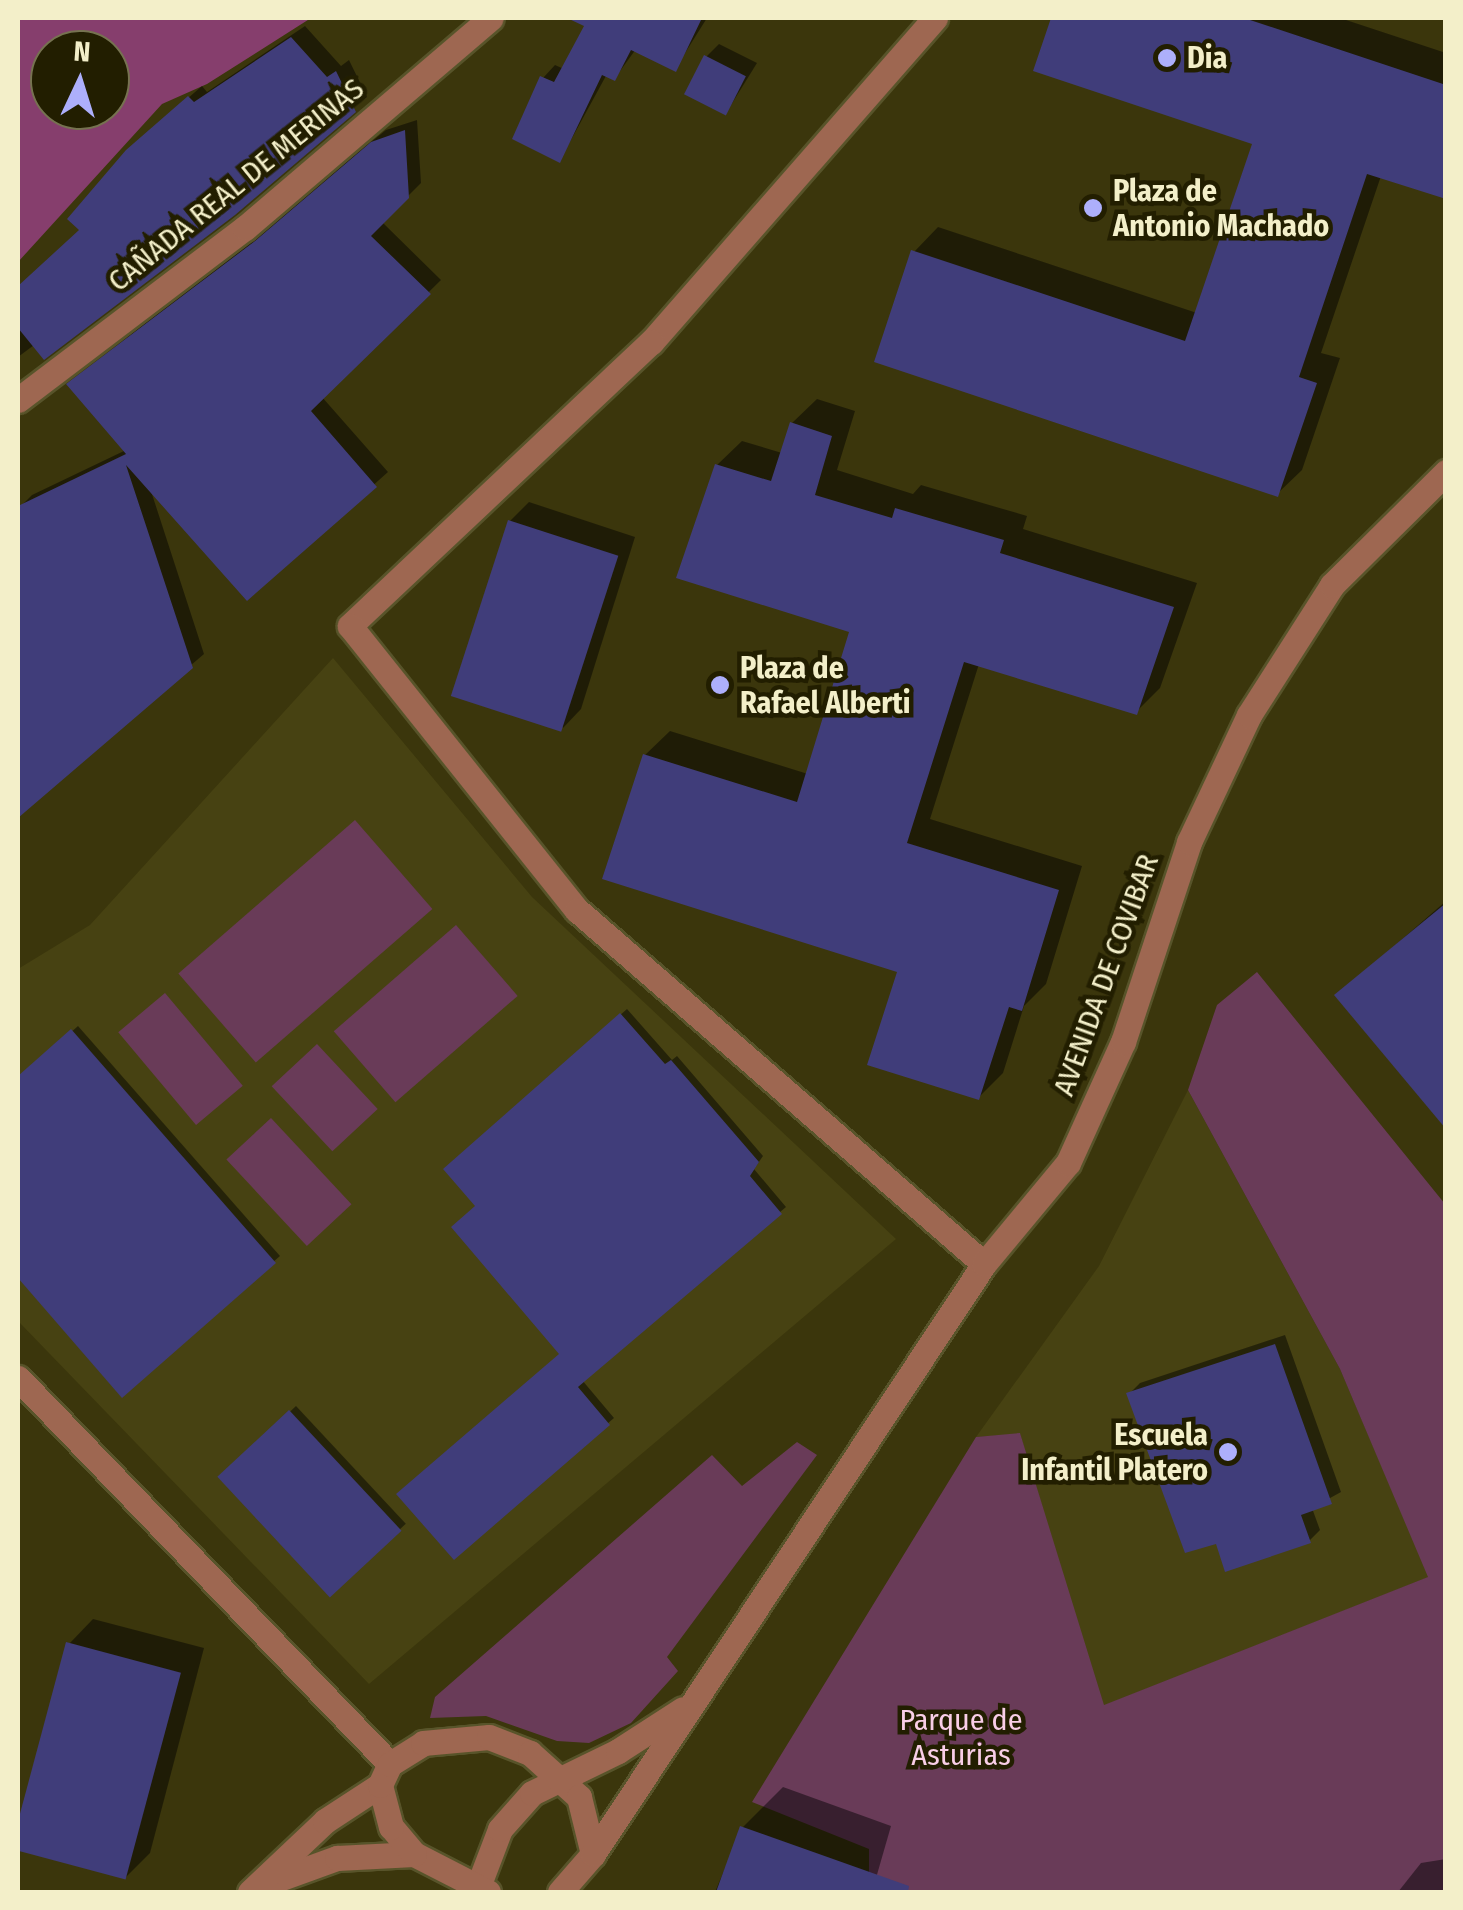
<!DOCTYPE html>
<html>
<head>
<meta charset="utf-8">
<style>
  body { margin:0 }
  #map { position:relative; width:1463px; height:1910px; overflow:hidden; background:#3b360c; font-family:"Fira Sans Condensed",sans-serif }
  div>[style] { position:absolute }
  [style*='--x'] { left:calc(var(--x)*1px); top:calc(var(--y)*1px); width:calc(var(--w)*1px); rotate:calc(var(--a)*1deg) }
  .built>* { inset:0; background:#474212 }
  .green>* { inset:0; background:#693b58; transform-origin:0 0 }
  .forest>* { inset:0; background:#863e6d }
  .shadow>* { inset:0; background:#0007; transform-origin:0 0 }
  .building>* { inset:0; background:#403d7a; transform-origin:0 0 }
  .roads { filter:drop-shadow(2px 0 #58542a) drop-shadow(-2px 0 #58542a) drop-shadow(0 2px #58542a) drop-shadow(0 -2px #58542a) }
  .minor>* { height:25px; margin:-12.5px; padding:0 12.5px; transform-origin:12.5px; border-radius:12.5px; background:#9e6751 }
  .dots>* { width:28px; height:28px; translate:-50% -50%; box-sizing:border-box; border:5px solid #221e00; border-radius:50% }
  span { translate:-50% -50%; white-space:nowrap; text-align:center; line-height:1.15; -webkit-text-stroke:9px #221e00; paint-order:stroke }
  .poi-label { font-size:30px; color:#f3efc9; font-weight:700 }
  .left { translate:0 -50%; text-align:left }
  .right { translate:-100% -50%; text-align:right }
  .street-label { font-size:30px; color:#f3efc9 }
  .park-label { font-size:30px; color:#f9cee7 }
  .frame { position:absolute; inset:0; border:20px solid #f3efc9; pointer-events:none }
  .north { position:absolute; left:30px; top:30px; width:100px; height:100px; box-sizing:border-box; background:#221e00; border:2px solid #767250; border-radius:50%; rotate:4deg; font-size:28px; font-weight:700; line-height:40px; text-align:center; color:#f3efc9 }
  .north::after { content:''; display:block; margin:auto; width:35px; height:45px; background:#adaffb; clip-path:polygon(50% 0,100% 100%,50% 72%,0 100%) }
</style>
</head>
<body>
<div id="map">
  <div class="built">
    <i style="clip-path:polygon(333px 658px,532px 897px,896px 1239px,369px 1684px,18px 1321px,18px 969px,90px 925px)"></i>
    <i style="clip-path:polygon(1188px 1090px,1340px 1369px,1429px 1577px,1103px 1706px,1020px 1434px,976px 1437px,1099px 1266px)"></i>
  </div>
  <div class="green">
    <i style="left:355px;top:820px;width:118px;height:234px;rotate:49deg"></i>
    <i style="left:456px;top:925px;width:94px;height:162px;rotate:49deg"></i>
    <i style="clip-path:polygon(1257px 972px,1445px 1204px,1445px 1892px,869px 1892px,869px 1849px,752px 1802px,976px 1437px,1020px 1433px,1104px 1705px,1428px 1577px,1340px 1369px,1188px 1090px,1217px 1005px)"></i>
    <i style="left:165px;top:993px;width:121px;height:61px;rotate:50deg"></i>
    <i style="left:317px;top:1044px;width:89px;height:62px;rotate:47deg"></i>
    <i style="left:271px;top:1118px;width:118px;height:61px;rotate:47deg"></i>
    <i style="clip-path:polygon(797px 1442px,817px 1455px,667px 1657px,678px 1671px,631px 1723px,589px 1743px,557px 1741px,486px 1716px,430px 1718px,435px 1697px,712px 1455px,742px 1486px)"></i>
  </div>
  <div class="forest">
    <i style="clip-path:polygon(evenodd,18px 18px,311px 18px,207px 84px,162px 104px,18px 262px,18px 18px,50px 50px,110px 50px,110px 110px,50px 110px,50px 50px)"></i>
  </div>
  <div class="shadow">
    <i style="clip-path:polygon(594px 18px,707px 18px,675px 69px,636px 49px,615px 78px,607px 74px,560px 160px,543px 78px,555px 65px,564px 69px)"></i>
    <i style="clip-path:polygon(1053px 18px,1340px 18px,1446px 53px,1446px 197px,1381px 176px,1321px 353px,1340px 358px,1302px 470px,1277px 494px,914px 252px,938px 227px,1197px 313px,1255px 143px,1036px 69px)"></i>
    <i style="clip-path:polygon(305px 26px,341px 66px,349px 60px,367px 97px,18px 357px,18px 288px,82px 230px,142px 138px,202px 86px,207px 92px)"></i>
    <i style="clip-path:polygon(719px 44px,757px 63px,726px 113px,706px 57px)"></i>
    <i style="clip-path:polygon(417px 120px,421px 183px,382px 222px,441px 280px,322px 397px,388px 472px,247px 598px,150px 488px,204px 654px,28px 805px,18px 778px,19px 508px,32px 495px,126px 450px,69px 384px,386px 130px)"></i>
    <i style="clip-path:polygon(817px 399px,855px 411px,837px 470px,913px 494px,921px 485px,1027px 516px,1023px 529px,1197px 583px,1160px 688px,1136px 712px,979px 664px,930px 819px,1082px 866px,1046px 984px,1024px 1006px,1003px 1073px,979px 1097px,900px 970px,645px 755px,670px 731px,808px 774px,853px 630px,717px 465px,742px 441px,782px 453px,792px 423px)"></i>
    <i style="clip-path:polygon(529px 502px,635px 537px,581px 709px,563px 728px,510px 521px)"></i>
    <i style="clip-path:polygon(1446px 901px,1446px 1125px,1338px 995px)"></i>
    <i style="clip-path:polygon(627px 1009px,672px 1060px,677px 1056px,763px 1156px,754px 1169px,786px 1207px,582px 1380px,614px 1418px,454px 1556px,562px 1354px,478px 1206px,446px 1169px)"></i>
    <i style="clip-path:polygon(78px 1026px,280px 1256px,122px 1394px,18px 1271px,18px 1079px)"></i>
    <i style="clip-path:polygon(1285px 1335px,1341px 1492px,1312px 1508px,1320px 1530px,1309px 1541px,1217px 1541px,1129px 1394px,1140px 1383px)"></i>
    <i style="left:296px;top:1406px;width:161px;height:103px;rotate:47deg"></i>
    <i style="clip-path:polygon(93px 1619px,204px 1648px,150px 1853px,126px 1877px,18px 1849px,69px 1644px)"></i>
    <i style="clip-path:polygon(783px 1787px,891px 1826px,872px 1892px,715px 1892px,742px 1828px)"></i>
    <i style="clip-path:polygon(1446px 1859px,1446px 1892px,1398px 1892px,1421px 1863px)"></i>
  </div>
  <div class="building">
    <i style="clip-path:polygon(567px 18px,702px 18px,676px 72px,631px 50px,615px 81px,602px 75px,560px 163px,512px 139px,540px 76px,554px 82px,584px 26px)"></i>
    <i style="clip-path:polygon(1051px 18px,1244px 18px,1446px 85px,1446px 199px,1367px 174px,1299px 377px,1317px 383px,1278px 497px,874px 362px,911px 250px,1185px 341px,1252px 144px,1033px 71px)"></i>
    <i style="clip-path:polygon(291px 37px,327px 77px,336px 71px,356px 112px,235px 215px,44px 360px,18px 328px,18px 286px,79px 230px,67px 219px,126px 150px,188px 96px,194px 102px)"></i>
    <i style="left:704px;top:55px;width:47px;height:44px;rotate:27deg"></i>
    <i style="clip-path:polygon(405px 130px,409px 198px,371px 236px,431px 294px,311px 411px,377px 487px,247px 601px,126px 465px,193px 668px,18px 818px,18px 506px,126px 454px,66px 384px,255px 241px,371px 142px)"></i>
    <i style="clip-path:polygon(790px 422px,832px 436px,815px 495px,892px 518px,895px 508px,1004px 540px,1000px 553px,1174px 607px,1137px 715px,964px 662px,907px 843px,1059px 890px,1022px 1011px,1009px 1007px,979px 1100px,867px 1065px,897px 972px,602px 879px,643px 754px,797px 802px,849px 632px,676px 578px,715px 464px,771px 481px)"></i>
    <i style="left:508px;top:520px;width:116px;height:185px;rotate:18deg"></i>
    <i style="clip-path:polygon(1446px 903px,1446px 1129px,1334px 995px)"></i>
    <i style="clip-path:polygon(620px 1013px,665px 1064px,671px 1060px,759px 1162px,750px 1176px,782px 1214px,578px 1387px,610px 1425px,454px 1560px,396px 1494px,559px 1354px,451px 1227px,475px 1206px,443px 1169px)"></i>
    <i style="clip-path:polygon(71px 1029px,276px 1263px,122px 1398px,18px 1278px,18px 1076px)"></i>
    <i style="clip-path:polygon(1275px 1344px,1332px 1504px,1301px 1515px,1311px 1543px,1225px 1572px,1216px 1544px,1185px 1553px,1126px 1393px)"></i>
    <i style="left:289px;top:1410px;width:165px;height:98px;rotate:47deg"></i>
    <i style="left:66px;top:1642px;width:119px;height:214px;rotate:15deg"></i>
    <i style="clip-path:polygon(740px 1826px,909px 1886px,908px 1892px,716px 1892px)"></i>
  </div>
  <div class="roads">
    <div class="minor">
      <i style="--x:935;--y:18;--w:431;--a:131.2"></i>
      <i style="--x:651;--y:342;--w:414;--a:136.7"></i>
      <i style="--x:350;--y:626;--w:364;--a:51.4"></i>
      <i style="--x:577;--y:910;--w:539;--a:41.02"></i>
      <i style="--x:18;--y:400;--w:285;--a:-37.2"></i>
      <i style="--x:245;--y:228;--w:323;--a:-40.5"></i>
      <i style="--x:18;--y:1378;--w:536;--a:46.06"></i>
      <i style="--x:265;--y:1884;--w:77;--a:-19.9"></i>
      <i style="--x:337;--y:1858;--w:77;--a:-3"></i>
      <i style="--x:250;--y:1892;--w:103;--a:-43.4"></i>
      <i style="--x:325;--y:1821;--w:66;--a:-33.2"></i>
      <i style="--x:476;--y:1892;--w:67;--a:-69.1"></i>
      <i style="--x:500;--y:1829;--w:48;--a:-48.4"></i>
      <i style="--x:532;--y:1793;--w:96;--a:-26"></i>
      <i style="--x:618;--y:1751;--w:77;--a:-32.9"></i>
      <i style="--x:488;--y:1892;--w:83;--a:-152.8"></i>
      <i style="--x:414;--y:1854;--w:35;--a:-130"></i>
      <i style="--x:391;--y:1827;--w:43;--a:-104.7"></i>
      <i style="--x:380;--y:1785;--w:23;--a:-65"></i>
      <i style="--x:390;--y:1764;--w:39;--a:-32"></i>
      <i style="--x:423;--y:1743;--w:66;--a:-5.2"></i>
      <i style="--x:489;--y:1737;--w:44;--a:21.3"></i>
      <i style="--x:530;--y:1753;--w:66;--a:41.9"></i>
      <i style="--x:579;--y:1797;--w:59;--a:76.2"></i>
      <i style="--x:560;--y:1892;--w:50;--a:-49"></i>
      <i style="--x:593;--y:1854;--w:708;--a:-56.47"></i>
      <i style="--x:984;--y:1264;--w:131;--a:-50.3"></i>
      <i style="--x:1068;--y:1163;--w:133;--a:-65.6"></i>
      <i style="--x:1123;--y:1042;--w:211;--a:-71.7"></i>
      <i style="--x:1189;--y:842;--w:140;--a:-64.7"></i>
      <i style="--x:1249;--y:715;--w:154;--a:-57.4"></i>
      <i style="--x:1332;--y:585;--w:161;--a:-44.7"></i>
    </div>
  </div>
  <div class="dots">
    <i style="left:1167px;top:58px;background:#adaffb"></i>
    <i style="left:1093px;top:208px;background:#adaffb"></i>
    <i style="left:720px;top:685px;background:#adaffb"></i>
    <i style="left:1228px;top:1452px;background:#adaffb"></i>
  </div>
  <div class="poi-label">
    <span class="left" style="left:1187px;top:58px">Dia</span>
    <span class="left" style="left:1113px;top:208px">Plaza de<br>Antonio Machado</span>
    <span class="left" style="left:740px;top:685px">Plaza de<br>Rafael Alberti</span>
    <span class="right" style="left:1208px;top:1452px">Escuela<br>Infantil Platero</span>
  </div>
  <div class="street-label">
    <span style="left:236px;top:185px;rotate:-39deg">CAÑADA REAL DE MERINAS</span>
    <span style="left:1106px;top:975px;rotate:-70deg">AVENIDA DE COVIBAR</span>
  </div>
  <div class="park-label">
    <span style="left:961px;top:1737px">Parque de<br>Asturias</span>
  </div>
  <div class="frame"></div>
  <div class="north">N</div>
</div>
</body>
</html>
